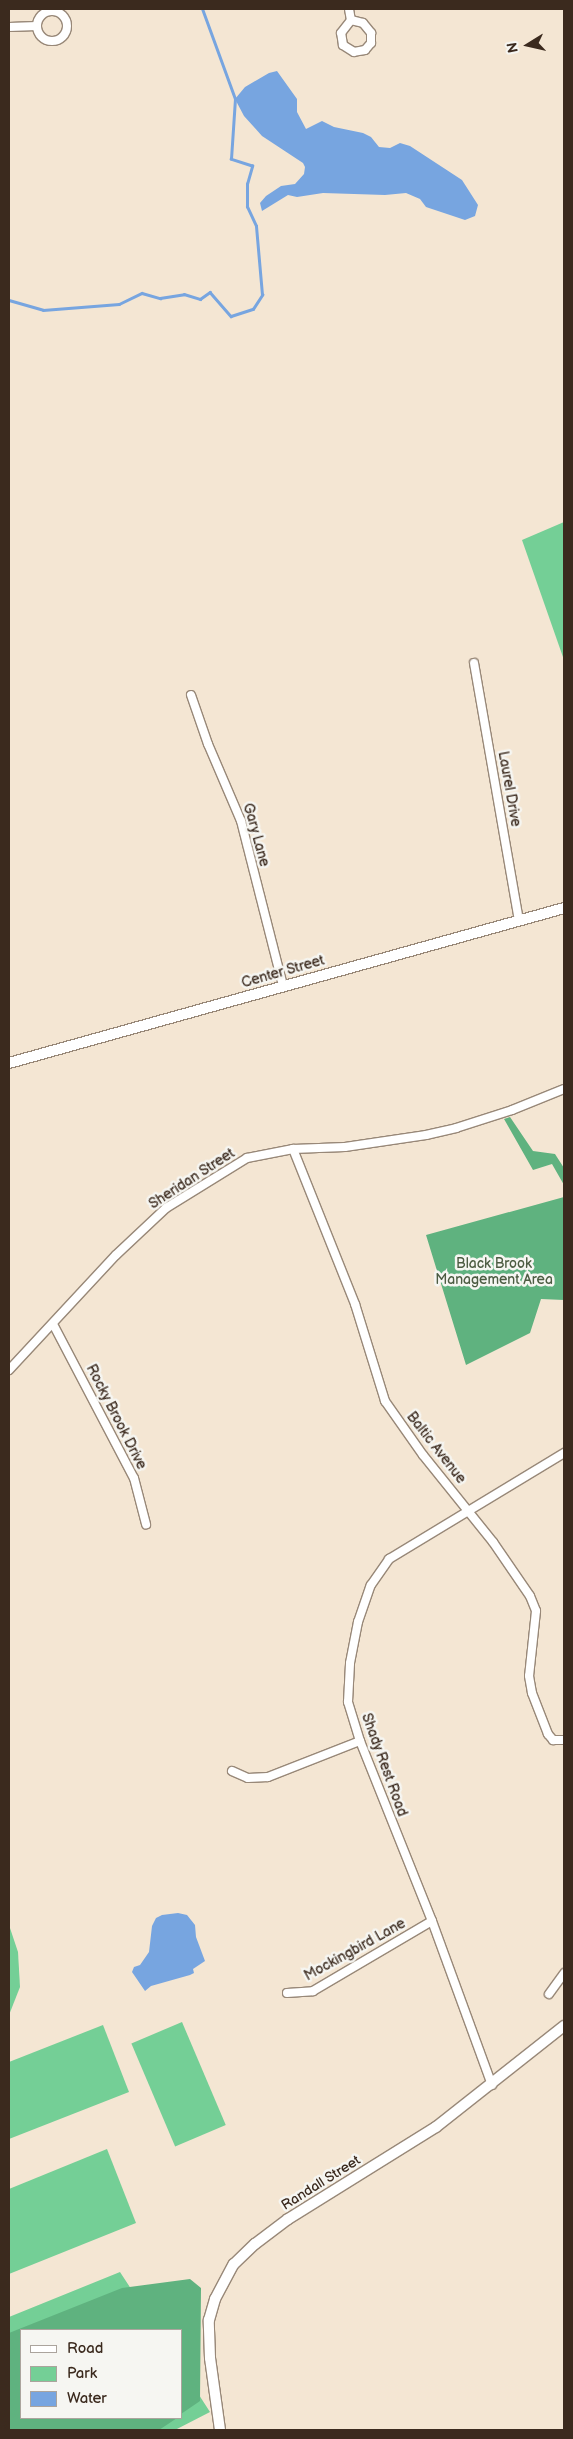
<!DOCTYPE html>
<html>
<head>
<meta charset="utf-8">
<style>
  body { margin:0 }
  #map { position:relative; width:573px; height:2439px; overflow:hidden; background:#f4e6d3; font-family:"Balsamiq Sans",sans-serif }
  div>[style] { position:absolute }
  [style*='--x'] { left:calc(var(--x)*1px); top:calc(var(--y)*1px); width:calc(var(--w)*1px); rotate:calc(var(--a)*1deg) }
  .green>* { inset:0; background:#74cf96; transform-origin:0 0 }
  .forest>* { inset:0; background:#5fb27f }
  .water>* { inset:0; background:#77a5e0 }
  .stream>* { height:2.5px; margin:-1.25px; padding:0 1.25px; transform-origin:1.25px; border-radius:1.25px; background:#77a5e0 }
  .roads { filter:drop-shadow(1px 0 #988878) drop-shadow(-1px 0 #988878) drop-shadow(0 1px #988878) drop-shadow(0 -1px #988878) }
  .street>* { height:8px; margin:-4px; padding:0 4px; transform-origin:4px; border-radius:4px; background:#fff }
  .street>.ring { margin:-4px; padding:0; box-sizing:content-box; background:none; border:8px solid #fff; border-radius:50% }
  .secondary>* { height:10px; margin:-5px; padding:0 5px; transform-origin:5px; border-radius:5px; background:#fff }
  span { translate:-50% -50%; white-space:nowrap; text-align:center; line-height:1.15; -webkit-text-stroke:5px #f6f6f2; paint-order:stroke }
  .street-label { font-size:14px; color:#3b2a1e }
  .park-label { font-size:14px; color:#4c5c42 }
  .frame { position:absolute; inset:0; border:10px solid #3b2a1e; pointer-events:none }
  .legend { position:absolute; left:20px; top:2329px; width:162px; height:90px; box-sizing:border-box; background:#f6f6f2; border:1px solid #aba49d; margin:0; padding:6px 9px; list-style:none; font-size:15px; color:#3b2a1e }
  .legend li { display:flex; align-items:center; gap:10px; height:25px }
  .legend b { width:25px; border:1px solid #aba49d }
  .north { position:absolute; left:503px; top:20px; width:50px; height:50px; -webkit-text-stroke:4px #f6f6f2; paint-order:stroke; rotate:260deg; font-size:14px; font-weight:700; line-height:20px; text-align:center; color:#3b2a1e }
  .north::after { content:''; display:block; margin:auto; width:18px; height:22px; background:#3b2a1e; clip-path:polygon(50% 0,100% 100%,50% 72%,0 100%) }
</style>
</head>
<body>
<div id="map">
  <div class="green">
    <i style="clip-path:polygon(564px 522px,564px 660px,522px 540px)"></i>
    <i style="clip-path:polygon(9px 1925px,18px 1952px,20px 1987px,9px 2015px)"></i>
    <i style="left:182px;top:2022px;width:112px;height:55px;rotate:67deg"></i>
    <i style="clip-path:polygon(103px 2025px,129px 2092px,9px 2139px,9px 2062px)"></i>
    <i style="clip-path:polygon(107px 2149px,136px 2223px,9px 2274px,9px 2189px)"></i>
    <i style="clip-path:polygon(120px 2272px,158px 2330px,21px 2330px,21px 2418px,181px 2418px,181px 2367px,210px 2412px,175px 2430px,9px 2430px,9px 2317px)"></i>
  </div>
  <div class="forest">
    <i style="clip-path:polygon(510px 1117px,533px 1151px,555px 1154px,564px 1168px,564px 1185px,552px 1164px,533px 1170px,504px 1119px)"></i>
    <i style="clip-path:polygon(564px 1197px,564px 1300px,541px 1299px,530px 1333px,466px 1365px,426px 1235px)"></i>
    <i style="clip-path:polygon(190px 2279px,201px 2288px,200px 2401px,181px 2414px,181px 2330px,21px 2330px,21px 2418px,177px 2418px,159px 2430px,9px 2430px,9px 2333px,122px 2288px)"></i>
  </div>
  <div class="water">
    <i style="clip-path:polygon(277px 71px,297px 99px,297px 112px,306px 129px,322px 121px,334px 127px,363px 133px,371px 137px,379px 147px,390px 148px,400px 143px,410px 146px,462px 180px,478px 205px,475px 216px,465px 220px,426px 207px,420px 199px,406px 193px,385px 195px,323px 193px,297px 197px,288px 195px,262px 211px,260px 203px,266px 196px,281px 186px,295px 184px,304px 174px,305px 167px,303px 163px,262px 136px,244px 116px,235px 99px,245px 87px,269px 73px)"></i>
    <i style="clip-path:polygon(178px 1913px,187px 1915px,195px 1925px,196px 1937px,205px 1961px,193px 1969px,194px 1973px,190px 1975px,151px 1986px,145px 1991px,132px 1972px,134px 1967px,140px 1965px,149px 1952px,152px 1926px,156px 1918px,162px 1915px)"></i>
  </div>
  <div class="stream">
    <i style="--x:9;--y:300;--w:35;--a:16"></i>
    <i style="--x:43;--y:310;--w:76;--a:-4.5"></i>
    <i style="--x:119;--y:304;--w:25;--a:-26"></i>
    <i style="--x:142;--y:293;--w:19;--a:16"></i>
    <i style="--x:160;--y:298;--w:24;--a:-9"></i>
    <i style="--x:184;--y:294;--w:17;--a:17"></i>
    <i style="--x:200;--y:299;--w:12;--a:-35"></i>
    <i style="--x:210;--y:292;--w:32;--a:49"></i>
    <i style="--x:231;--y:316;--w:23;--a:-18"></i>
    <i style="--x:253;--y:309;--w:17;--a:-57"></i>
    <i style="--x:262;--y:295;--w:69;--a:-95"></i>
    <i style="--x:256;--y:226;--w:21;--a:-115"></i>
    <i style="--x:247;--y:207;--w:23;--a:-90"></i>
    <i style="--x:247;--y:184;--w:19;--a:-74"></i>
    <i style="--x:252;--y:166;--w:22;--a:-162"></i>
    <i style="--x:231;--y:159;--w:60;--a:-86.2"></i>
    <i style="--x:235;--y:99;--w:96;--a:-110.1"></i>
  </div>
  <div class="roads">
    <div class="street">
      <i style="--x:349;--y:9;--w:11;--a:80"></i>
      <i class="ring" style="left:37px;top:11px;width:22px;height:22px"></i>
      <i style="--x:351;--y:20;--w:12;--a:14"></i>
      <i style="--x:363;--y:23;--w:13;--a:51"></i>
      <i style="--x:371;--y:33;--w:10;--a:90"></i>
      <i style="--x:371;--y:43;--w:9;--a:131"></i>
      <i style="--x:365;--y:50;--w:11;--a:170"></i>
      <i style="--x:354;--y:52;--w:13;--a:-148"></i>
      <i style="--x:343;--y:45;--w:12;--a:-99"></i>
      <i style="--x:341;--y:33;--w:16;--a:-52"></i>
      <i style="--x:9;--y:27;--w:28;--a:-2"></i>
      <i style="--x:474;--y:663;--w:261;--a:80.1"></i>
      <i style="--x:191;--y:695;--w:52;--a:70.9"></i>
      <i style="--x:208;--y:744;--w:84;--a:66.8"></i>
      <i style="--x:241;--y:821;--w:170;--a:75.7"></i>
      <i style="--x:293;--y:1149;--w:167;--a:68.2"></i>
      <i style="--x:355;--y:1304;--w:102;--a:72.8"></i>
      <i style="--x:385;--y:1401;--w:66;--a:54.9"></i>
      <i style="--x:423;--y:1455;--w:112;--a:51.2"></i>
      <i style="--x:493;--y:1542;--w:65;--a:55.6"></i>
      <i style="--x:530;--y:1596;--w:16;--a:68"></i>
      <i style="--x:536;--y:1611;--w:65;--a:96.1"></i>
      <i style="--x:529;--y:1676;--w:17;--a:80"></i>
      <i style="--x:532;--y:1693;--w:44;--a:68.7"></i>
      <i style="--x:548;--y:1734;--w:8;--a:50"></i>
      <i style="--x:553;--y:1740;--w:11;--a:0"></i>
      <i style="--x:53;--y:1324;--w:174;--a:62.3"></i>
      <i style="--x:134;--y:1478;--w:48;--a:75.4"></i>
      <i style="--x:9;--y:1370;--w:157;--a:-47.1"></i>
      <i style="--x:116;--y:1255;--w:69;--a:-43.2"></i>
      <i style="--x:166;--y:1208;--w:95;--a:-31.7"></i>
      <i style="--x:247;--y:1158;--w:47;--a:-11.1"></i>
      <i style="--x:293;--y:1149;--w:52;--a:-2.2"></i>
      <i style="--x:345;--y:1147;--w:82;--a:-8.4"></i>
      <i style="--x:426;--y:1135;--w:31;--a:-13"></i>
      <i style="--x:456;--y:1128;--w:59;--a:-17.8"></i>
      <i style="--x:512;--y:1110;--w:56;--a:-22"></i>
      <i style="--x:232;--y:1771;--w:17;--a:24"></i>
      <i style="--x:248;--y:1778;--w:20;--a:-3"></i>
      <i style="--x:268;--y:1777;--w:99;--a:-21.4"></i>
      <i style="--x:287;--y:1993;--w:26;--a:-4"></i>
      <i style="--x:313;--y:1991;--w:138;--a:-30.5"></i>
      <i style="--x:549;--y:1994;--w:26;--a:-54"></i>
      <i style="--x:492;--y:2085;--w:175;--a:-110.1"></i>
      <i style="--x:432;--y:1921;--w:194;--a:-111.8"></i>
      <i style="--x:360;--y:1741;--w:41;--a:-107.1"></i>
      <i style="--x:348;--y:1702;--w:39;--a:-87"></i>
      <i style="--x:350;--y:1663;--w:42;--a:-79"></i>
      <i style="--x:358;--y:1622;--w:39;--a:-71"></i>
      <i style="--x:371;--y:1585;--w:32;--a:-55"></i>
      <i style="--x:389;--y:1559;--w:205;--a:-31.2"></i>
    </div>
    <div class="secondary">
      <i style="--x:9;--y:1063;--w:576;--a:-15.6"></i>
      <i style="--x:220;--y:2430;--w:73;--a:-97.9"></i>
      <i style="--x:210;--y:2358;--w:38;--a:-92"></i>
      <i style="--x:209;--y:2320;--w:22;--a:-74"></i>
      <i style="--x:215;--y:2299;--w:40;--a:-62"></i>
      <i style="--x:234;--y:2264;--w:29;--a:-44"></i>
      <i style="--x:255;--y:2244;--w:41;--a:-37.1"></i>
      <i style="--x:288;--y:2219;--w:174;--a:-31.9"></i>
      <i style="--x:436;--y:2127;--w:163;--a:-38.3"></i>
    </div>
  </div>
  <div class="street-label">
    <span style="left:509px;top:789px;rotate:80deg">Laurel Drive</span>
    <span style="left:256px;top:835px;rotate:75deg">Gary Lane</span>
    <span style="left:283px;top:972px;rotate:-16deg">Center Street</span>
    <span style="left:192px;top:1179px;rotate:-33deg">Sheridan Street</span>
    <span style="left:116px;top:1417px;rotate:63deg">Rocky Brook Drive</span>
    <span style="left:436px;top:1448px;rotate:52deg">Baltic Avenue</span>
    <span style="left:384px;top:1765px;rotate:70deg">Shady Rest Road</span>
    <span style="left:355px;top:1950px;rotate:-29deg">Mockingbird Lane</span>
    <span style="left:321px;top:2183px;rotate:-32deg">Randall Street</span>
  </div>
  <div class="park-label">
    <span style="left:494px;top:1272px">Black Brook<br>Management Area</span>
  </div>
  <div class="frame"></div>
  <ul class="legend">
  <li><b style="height:6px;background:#fff"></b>Road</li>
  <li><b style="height:14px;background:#74cf96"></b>Park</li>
  <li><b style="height:14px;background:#77a5e0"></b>Water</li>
  </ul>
  <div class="north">N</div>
</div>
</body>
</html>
